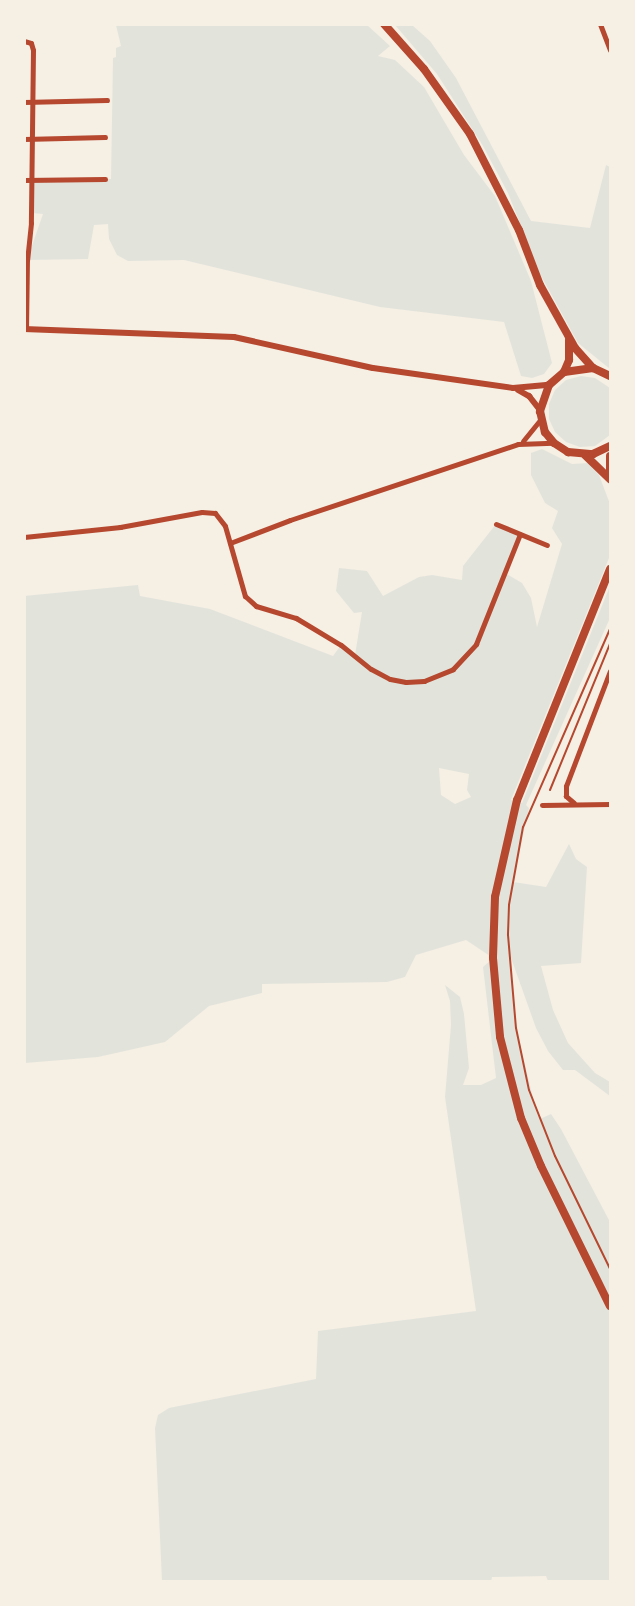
<!DOCTYPE html>
<html>
<head>
<meta charset="utf-8">
<style>
  body { margin:0 }
  #map { position:relative; width:635px; height:1606px; overflow:hidden; background:#f6efe4; font-family:Manrope,sans-serif }
  div>[style] { position:absolute }
  [style*='--x'] { left:calc(var(--x)*1px); top:calc(var(--y)*1px); width:calc(var(--w)*1px); rotate:calc(var(--a)*1deg) }
  .green>* { inset:0; background:#e2e4dc }
  .path>* { height:2px; margin:-1px; padding:0 1px; transform-origin:1px; border-radius:1px; background:#b5482f }
  .minor>* { height:5px; margin:-2.5px; padding:0 2.5px; transform-origin:2.5px; border-radius:2.5px; background:#b5482f }
  .tertiary>* { height:6px; margin:-3px; padding:0 3px; transform-origin:3px; border-radius:3px; background:#b5482f }
  .primary>* { height:8px; margin:-4px; padding:0 4px; transform-origin:4px; border-radius:4px; background:#b5482f }
  span { translate:-50% -50%; white-space:nowrap; text-align:center; line-height:1.15; -webkit-text-stroke:6px #f6efe4; paint-order:stroke }
  .frame { position:absolute; inset:0; border:26px solid #f6efe4; pointer-events:none }
</style>
</head>
<body>
<div id="map">
  <div class="green">
    <i style="clip-path:polygon(116px 25px,367px 25px,390px 46px,378px 56px,395px 60px,424px 87px,464px 155px,495px 196px,531px 281px,552px 363px,544px 374px,532px 378px,521px 376px,504px 322px,380px 307px,184px 260px,128px 261px,117px 255px,109px 239px,108px 224px,94px 225px,88px 259px,27px 260px,43px 214px,31px 213px,31px 180px,111px 179px,113px 58px,116px 57px,116px 48px,121px 46px)"></i>
    <i style="clip-path:polygon(395px 25px,412px 25px,430px 41px,456px 78px,531px 221px,590px 228px,606px 165px,610px 167px,610px 369px,578px 343px,540px 274px,508px 193px,483px 146px,437px 74px)"></i>
    <i style="clip-path:polygon(581px 376px,595px 378px,610px 388px,610px 435px,595px 446px,580px 447px,566px 442px,555px 432px,549px 419px,549px 404px,555px 390px,566px 380px)"></i>
    <i style="clip-path:polygon(evenodd,542px 449px,572px 464px,589px 463px,599px 475px,610px 504px,609px 558px,511px 800px,522px 803px,610px 586px,610px 618px,526px 805px,529px 808px,513px 882px,546px 887px,569px 844px,576px 859px,587px 867px,581px 963px,541px 966px,553px 1010px,568px 1043px,595px 1073px,610px 1082px,610px 1096px,575px 1070px,563px 1070px,548px 1051px,536px 1028px,510px 955px,516px 1028px,537px 1114px,540px 1119px,551px 1114px,561px 1129px,610px 1222px,610px 1581px,548px 1581px,546px 1576px,492px 1577px,491px 1582px,162px 1581px,155px 1428px,158px 1415px,169px 1408px,316px 1379px,318px 1331px,476px 1311px,445px 1097px,451px 1025px,450px 1001px,445px 985px,460px 997px,464px 1014px,469px 1068px,463px 1085px,481px 1085px,496px 1078px,483px 967px,493px 958px,466px 940px,416px 955px,405px 977px,387px 982px,262px 984px,262px 993px,209px 1006px,165px 1042px,98px 1057px,25px 1063px,24px 596px,138px 585px,140px 596px,210px 609px,333px 656px,341px 645px,355px 655px,362px 612px,354px 613px,336px 591px,339px 568px,367px 571px,383px 596px,419px 577px,432px 575px,462px 580px,463px 566px,496px 524px,520px 534px,505px 573px,522px 583px,531px 598px,537px 627px,562px 544px,552px 528px,558px 511px,545px 503px,531px 475px,531px 453px,542px 449px,439px 768px,469px 774px,467px 790px,471px 797px,455px 804px,441px 795px,439px 768px)"></i>
  </div>
  <div class="path">
    <i style="--x:610;--y:629;--w:216;--a:113.7"></i>
    <i style="--x:523;--y:827;--w:79;--a:100.2"></i>
    <i style="--x:509;--y:905;--w:30;--a:92"></i>
    <i style="--x:508;--y:935;--w:93;--a:85.1"></i>
    <i style="--x:516;--y:1028;--w:63;--a:78.2"></i>
    <i style="--x:529;--y:1090;--w:71;--a:68.5"></i>
    <i style="--x:555;--y:1156;--w:126;--a:64"></i>
    <i style="--x:550;--y:790;--w:158;--a:-67.7"></i>
  </div>
  <div class="minor">
    <i style="--x:600;--y:24;--w:28;--a:69"></i>
    <i style="--x:24;--y:41;--w:7;--a:16"></i>
    <i style="--x:31;--y:43;--w:7;--a:74"></i>
    <i style="--x:33;--y:50;--w:173;--a:90.7"></i>
    <i style="--x:31;--y:223;--w:37;--a:96"></i>
    <i style="--x:24;--y:102;--w:83;--a:-1.4"></i>
    <i style="--x:24;--y:139;--w:81;--a:-1.4"></i>
    <i style="--x:24;--y:180;--w:81;--a:-0.7"></i>
    <i style="--x:26;--y:329;--w:70;--a:-89.2"></i>
    <i style="--x:523;--y:441;--w:28;--a:-51"></i>
    <i style="--x:496;--y:524;--w:55;--a:22.4"></i>
    <i style="--x:24;--y:537;--w:97;--a:-5.9"></i>
    <i style="--x:120;--y:527;--w:83;--a:-10.4"></i>
    <i style="--x:202;--y:512;--w:13;--a:4"></i>
    <i style="--x:215;--y:513;--w:16;--a:52"></i>
    <i style="--x:225;--y:526;--w:73;--a:74.1"></i>
    <i style="--x:245;--y:596;--w:15;--a:42"></i>
    <i style="--x:256;--y:606;--w:42;--a:16.7"></i>
    <i style="--x:296;--y:618;--w:52;--a:31"></i>
    <i style="--x:341;--y:645;--w:38;--a:39"></i>
    <i style="--x:371;--y:669;--w:21;--a:28"></i>
    <i style="--x:390;--y:679;--w:16;--a:11"></i>
    <i style="--x:406;--y:682;--w:18;--a:-3"></i>
    <i style="--x:424;--y:681;--w:31;--a:-22"></i>
    <i style="--x:453;--y:669;--w:34;--a:-47"></i>
    <i style="--x:476;--y:644;--w:118;--a:-68.2"></i>
    <i style="--x:230;--y:543;--w:64;--a:-21"></i>
    <i style="--x:290;--y:520;--w:240;--a:-18.4"></i>
    <i style="--x:518;--y:444;--w:35;--a:-2"></i>
    <i style="--x:574;--y:803;--w:11;--a:-139"></i>
    <i style="--x:566;--y:796;--w:10;--a:-90"></i>
    <i style="--x:566;--y:786;--w:123;--a:-69.1"></i>
    <i style="--x:542;--y:805;--w:68;--a:-0.8"></i>
  </div>
  <div class="tertiary">
    <i style="--x:24;--y:329;--w:210;--a:2.2"></i>
    <i style="--x:234;--y:337;--w:142;--a:12.6"></i>
    <i style="--x:373;--y:368;--w:141;--a:8.1"></i>
    <i style="--x:513;--y:388;--w:36;--a:-5"></i>
    <i style="--x:518;--y:390;--w:13;--a:29"></i>
    <i style="--x:529;--y:396;--w:18;--a:52"></i>
  </div>
  <div class="primary">
    <i style="--x:384;--y:24;--w:60;--a:48.4"></i>
    <i style="--x:424;--y:69;--w:80;--a:54.7"></i>
    <i style="--x:470;--y:134;--w:108;--a:63"></i>
    <i style="--x:519;--y:230;--w:59;--a:69.1"></i>
    <i style="--x:540;--y:285;--w:72;--a:60.9"></i>
    <i style="--x:575;--y:348;--w:27;--a:48"></i>
    <i style="--x:564;--y:372;--w:13;--a:-67"></i>
    <i style="--x:569;--y:360;--w:20;--a:-90"></i>
    <i style="--x:610;--y:376;--w:19;--a:-155"></i>
    <i style="--x:593;--y:368;--w:29;--a:172"></i>
    <i style="--x:564;--y:372;--w:20;--a:139"></i>
    <i style="--x:549;--y:385;--w:28;--a:109"></i>
    <i style="--x:540;--y:411;--w:22;--a:77"></i>
    <i style="--x:545;--y:432;--w:14;--a:51"></i>
    <i style="--x:554;--y:443;--w:17;--a:33"></i>
    <i style="--x:568;--y:452;--w:25;--a:5"></i>
    <i style="--x:593;--y:454;--w:19;--a:-25"></i>
    <i style="--x:585;--y:455;--w:35;--a:44"></i>
    <i style="--x:610;--y:456;--w:18;--a:90"></i>
    <i style="--x:610;--y:569;--w:249;--a:111.9"></i>
    <i style="--x:517;--y:800;--w:99;--a:102.8"></i>
    <i style="--x:495;--y:897;--w:61;--a:91.9"></i>
    <i style="--x:493;--y:958;--w:79;--a:84.9"></i>
    <i style="--x:500;--y:1037;--w:84;--a:75.5"></i>
    <i style="--x:521;--y:1118;--w:52;--a:67.4"></i>
    <i style="--x:541;--y:1166;--w:156;--a:63.8"></i>
  </div>
  <div class="frame"></div>
</div>
</body>
</html>
